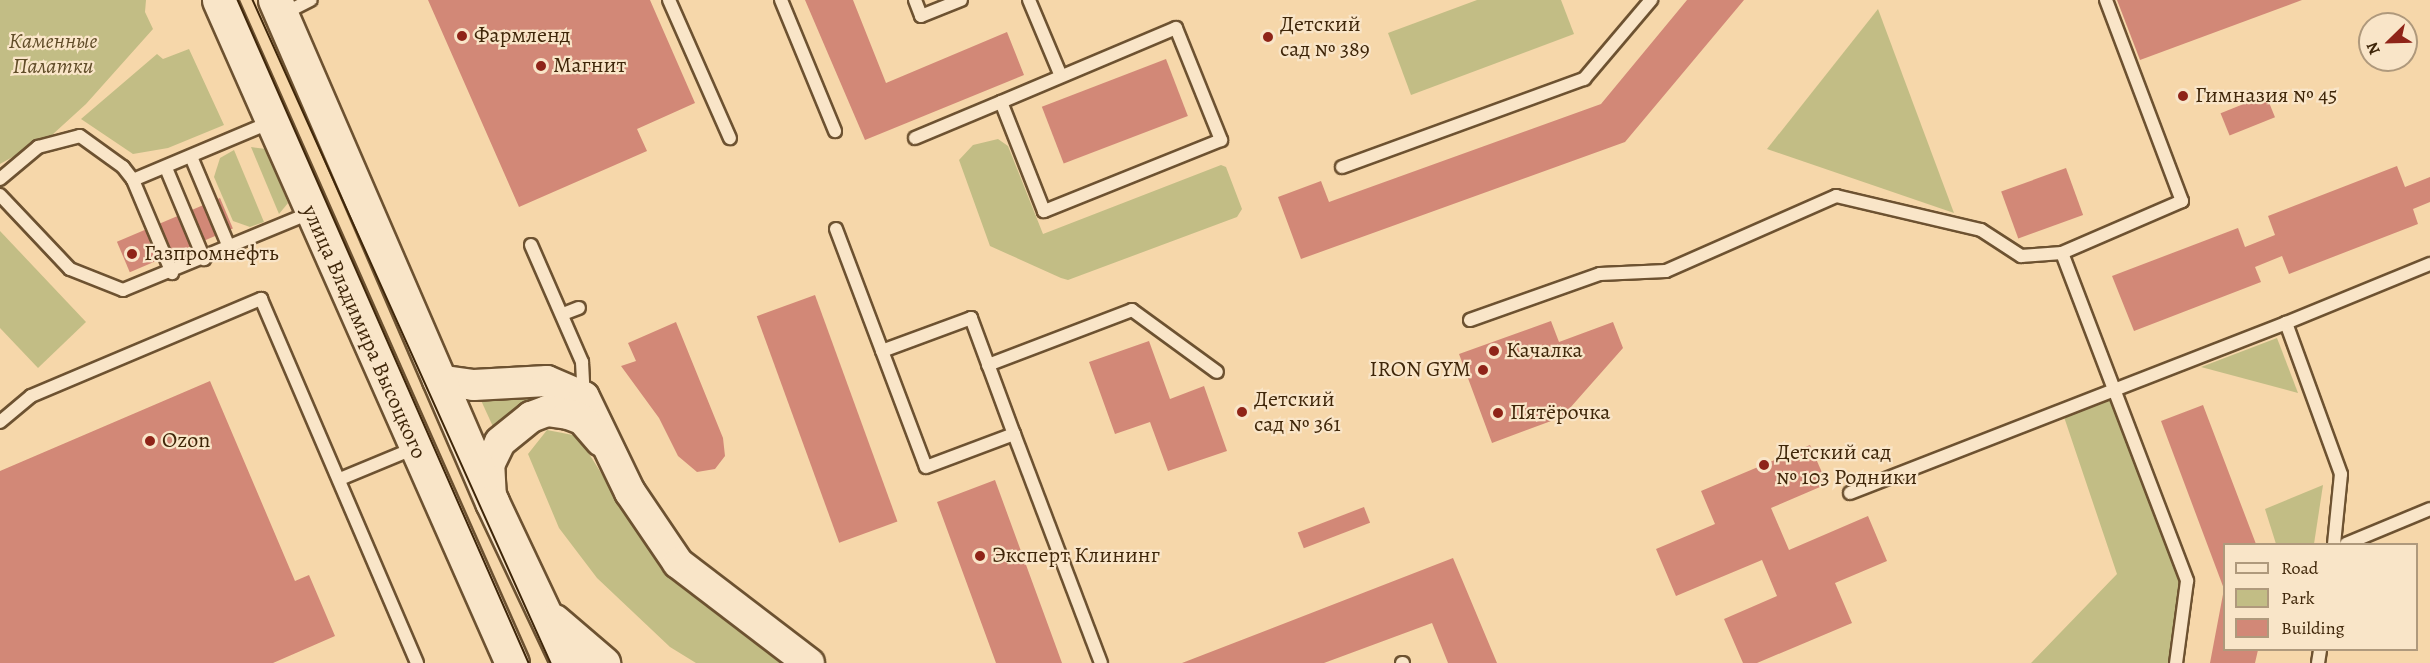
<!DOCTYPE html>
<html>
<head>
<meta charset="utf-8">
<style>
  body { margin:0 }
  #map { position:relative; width:2430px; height:663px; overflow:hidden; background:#f6d7aa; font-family:Alegreya,serif }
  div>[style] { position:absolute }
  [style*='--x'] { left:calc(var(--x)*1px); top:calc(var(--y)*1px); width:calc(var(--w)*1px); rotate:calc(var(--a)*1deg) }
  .green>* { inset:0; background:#c2bd85 }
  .building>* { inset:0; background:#d28877; transform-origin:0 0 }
  .roads { filter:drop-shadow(2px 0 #6d5231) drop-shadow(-2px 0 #6d5231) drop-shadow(0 2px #6d5231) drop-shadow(0 -2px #6d5231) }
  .service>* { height:12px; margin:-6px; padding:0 6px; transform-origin:6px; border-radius:6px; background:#f9e5c8 }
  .tertiary>* { height:30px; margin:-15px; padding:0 15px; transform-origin:15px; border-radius:15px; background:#f9e5c8 }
  .secondary>* { height:33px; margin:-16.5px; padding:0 16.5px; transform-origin:16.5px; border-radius:16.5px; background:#f9e5c8 }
  .tram>* { height:1.5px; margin:-0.75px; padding:0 0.75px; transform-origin:0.75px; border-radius:0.75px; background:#3f2609 }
  .dots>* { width:16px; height:16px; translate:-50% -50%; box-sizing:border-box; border:3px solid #f9e5c8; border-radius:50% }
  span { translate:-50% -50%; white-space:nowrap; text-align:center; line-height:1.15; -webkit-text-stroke:4.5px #f9e5c8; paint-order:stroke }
  .poi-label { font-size:22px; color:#3f2609 }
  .left { translate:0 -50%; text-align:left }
  .right { translate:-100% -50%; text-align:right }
  .park-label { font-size:22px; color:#604c28; font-style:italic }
  .street-label { font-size:22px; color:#3f2609 }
  .legend { position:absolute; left:2223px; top:543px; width:195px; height:108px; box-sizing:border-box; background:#f9e5c8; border:2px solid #af997c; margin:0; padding:8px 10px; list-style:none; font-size:18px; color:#3f2609 }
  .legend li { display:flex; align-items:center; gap:12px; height:30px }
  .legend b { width:30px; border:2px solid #af997c }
  .north { position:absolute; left:2358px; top:12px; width:60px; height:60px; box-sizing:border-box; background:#f9e5c8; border:2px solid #af997c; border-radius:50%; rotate:247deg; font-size:16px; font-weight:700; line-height:24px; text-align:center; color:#3f2609 }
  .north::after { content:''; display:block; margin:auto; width:21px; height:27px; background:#8f2418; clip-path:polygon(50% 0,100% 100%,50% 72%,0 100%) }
</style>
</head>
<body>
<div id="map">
  <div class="green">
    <i style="clip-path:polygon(0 0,146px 0,145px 12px,153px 29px,86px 104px,52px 135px,0 164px)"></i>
    <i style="clip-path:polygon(1477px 0,1561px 0,1574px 34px,1411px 95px,1388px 33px)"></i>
    <i style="clip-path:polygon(1878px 9px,1954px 213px,1767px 149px)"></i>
    <i style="clip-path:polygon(189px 49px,224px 125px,168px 148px,133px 154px,81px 119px,157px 54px,163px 59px)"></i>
    <i style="clip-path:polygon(998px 139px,1008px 146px,1043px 234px,1221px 165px,1226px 167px,1242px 209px,1237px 217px,1068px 280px,1061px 278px,990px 246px,959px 160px,973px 145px)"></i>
    <i style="clip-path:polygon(251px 147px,266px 149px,288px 203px,279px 214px)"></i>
    <i style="clip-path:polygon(234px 150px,264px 222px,250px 227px,233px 221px,214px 177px,220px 158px)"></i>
    <i style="clip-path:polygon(0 231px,86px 322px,38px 368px,0 328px)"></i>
    <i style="clip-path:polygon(2277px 338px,2298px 393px,2201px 367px)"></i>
    <i style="clip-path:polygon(530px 381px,568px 414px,500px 442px,474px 385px)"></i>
    <i style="clip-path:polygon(2116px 390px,2187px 581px,2176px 663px,2031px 663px,2117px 574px,2062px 411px)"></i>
    <i style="clip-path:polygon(547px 430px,578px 436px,661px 569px,781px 663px,696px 663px,670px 647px,597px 578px,559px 528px,528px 454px)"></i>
    <i style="clip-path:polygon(2323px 485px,2314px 544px,2276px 544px,2265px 509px)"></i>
  </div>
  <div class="building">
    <i style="clip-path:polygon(428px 0,650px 0,695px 103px,637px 129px,647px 151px,519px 207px)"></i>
    <i style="clip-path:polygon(805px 0,853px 0,886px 83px,1007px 32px,1024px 75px,865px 140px)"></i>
    <i style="clip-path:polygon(1687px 0,1744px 0,1625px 142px,1301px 259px,1278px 197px,1321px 181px,1329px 202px,1601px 104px)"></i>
    <i style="clip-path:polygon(2117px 0,2302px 0,2140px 60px)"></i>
    <i style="left:1166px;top:59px;width:61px;height:133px;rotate:69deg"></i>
    <i style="left:2266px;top:95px;width:24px;height:49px;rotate:68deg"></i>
    <i style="clip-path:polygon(2397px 166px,2405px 187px,2430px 177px,2430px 202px,2413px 209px,2418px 224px,2289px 274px,2282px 256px,2255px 267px,2261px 282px,2134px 331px,2112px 276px,2238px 228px,2245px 247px,2275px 235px,2268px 216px)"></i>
    <i style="left:2066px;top:168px;width:50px;height:69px;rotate:70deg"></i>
    <i style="left:220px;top:198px;width:33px;height:112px;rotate:67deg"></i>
    <i style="left:815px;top:295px;width:241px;height:62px;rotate:70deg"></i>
    <i style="clip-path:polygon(1551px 321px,1559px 342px,1613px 322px,1623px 348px,1562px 417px,1492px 443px,1459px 354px)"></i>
    <i style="clip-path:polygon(676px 322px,723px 438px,725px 456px,715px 469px,697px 472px,678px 456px,659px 418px,621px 366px,636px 361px,628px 343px)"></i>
    <i style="clip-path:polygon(1149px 341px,1170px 399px,1204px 386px,1227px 451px,1168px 471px,1150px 422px,1115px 434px,1089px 362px)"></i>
    <i style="clip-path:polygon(210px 381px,295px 581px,309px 575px,335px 636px,273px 663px,0 663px,0 471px)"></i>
    <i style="clip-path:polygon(2203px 405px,2256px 544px,2224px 544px,2224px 650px,2258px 650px,2255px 663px,2210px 663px,2224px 589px,2161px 421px)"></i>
    <i style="clip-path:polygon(1810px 445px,1827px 484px,1771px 508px,1789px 550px,1868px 516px,1887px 561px,1835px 583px,1852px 623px,1757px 663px,1743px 663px,1724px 619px,1777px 596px,1762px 560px,1676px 596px,1656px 549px,1715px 524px,1701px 491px)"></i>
    <i style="clip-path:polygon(995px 480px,1014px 532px,1062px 663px,996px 663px,937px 502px)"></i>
    <i style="left:1364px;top:507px;width:17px;height:71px;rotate:69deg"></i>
    <i style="clip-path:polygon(1453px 558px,1497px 663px,1448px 663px,1432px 623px,1324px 663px,1182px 663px)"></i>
  </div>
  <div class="roads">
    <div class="service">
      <i style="--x:669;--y:0;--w:151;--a:66.2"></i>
      <i style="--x:781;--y:0;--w:142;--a:67.6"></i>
      <i style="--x:915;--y:0;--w:17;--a:69"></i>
      <i style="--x:921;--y:16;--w:43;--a:-21.8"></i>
      <i style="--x:1029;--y:0;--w:82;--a:67.2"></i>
      <i style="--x:2106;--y:0;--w:215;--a:69.3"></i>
      <i style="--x:2182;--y:201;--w:131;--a:156.6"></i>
      <i style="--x:2062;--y:253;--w:351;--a:69.1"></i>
      <i style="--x:2187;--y:581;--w:83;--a:97.6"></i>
      <i style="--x:283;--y:14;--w:31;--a:-27"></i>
      <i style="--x:1176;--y:28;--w:121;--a:68.1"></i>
      <i style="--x:1221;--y:140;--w:191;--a:158.1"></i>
      <i style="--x:1044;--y:211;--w:117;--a:-111.5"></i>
      <i style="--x:1001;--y:102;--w:190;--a:-22.9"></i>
      <i style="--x:915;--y:138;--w:93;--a:-22.7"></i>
      <i style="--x:192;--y:159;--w:95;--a:67.2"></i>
      <i style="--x:1342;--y:167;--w:258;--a:-20"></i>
      <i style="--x:1584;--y:79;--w:104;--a:-49.7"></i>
      <i style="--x:166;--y:168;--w:99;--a:67.3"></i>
      <i style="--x:0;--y:179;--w:50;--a:-40.1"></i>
      <i style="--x:38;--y:147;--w:43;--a:-14.7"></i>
      <i style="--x:80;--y:136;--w:53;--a:35.8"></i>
      <i style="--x:123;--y:167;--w:16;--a:52"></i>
      <i style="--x:133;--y:180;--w:150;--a:-22.8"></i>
      <i style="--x:133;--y:180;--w:101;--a:67.2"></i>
      <i style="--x:0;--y:195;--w:102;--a:46.6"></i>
      <i style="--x:70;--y:269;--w:57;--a:21.6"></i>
      <i style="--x:123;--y:290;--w:202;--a:-22.4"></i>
      <i style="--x:836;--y:229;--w:254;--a:69.3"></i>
      <i style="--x:926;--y:467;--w:94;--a:-20.6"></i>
      <i style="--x:1014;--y:434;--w:245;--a:69.2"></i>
      <i style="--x:531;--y:245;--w:128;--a:66.4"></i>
      <i style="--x:582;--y:362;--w:33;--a:87"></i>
      <i style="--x:563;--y:314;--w:17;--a:-21"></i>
      <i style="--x:1470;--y:320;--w:138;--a:-19.5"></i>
      <i style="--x:1600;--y:274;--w:66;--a:-2.6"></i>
      <i style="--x:1666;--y:271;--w:186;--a:-23.8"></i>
      <i style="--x:1836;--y:196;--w:149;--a:13.2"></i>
      <i style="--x:1981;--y:230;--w:48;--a:33"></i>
      <i style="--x:2021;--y:256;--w:41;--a:-4.2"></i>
      <i style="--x:882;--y:351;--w:95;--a:-20.3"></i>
      <i style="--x:971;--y:318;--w:124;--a:69.7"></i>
      <i style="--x:988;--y:365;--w:154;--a:-20.9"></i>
      <i style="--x:1132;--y:310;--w:105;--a:36.1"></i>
      <i style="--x:0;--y:422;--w:40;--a:-40"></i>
      <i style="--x:31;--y:396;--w:250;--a:-22.9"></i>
      <i style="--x:261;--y:299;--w:396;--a:66.8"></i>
      <i style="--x:340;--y:479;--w:81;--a:-22.5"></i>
      <i style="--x:1850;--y:493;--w:468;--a:-21.3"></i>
      <i style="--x:2334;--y:544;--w:70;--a:-84.3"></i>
      <i style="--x:2341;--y:474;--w:161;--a:-110"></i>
      <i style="--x:2286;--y:323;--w:156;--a:-22.3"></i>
      <i style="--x:2346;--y:544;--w:91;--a:-22.6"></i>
      <i style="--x:1402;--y:663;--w:1;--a:0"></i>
      <i style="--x:2318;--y:663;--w:13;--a:-81"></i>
    </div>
    <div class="tertiary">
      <i style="--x:438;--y:380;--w:36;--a:8"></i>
      <i style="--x:474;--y:385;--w:73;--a:-3.1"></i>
      <i style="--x:547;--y:381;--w:40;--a:23.4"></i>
      <i style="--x:584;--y:397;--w:106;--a:64.2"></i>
      <i style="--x:630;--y:492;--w:86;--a:55.9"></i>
      <i style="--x:678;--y:563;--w:165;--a:37.4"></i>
      <i style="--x:491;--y:499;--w:34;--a:-93"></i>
      <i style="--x:489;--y:465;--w:25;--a:-64"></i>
      <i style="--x:500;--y:442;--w:40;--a:-39"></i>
      <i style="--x:531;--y:417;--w:17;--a:-21"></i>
      <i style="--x:547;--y:411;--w:21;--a:8"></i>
      <i style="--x:568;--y:414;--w:15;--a:20"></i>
      <i style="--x:582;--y:419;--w:29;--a:49"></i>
    </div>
    <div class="secondary">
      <i style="--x:219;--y:0;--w:725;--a:66.16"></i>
      <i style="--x:275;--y:0;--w:547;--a:66.62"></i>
      <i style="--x:492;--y:502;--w:178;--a:64.7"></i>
      <i style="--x:554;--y:621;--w:65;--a:40.6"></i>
    </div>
  </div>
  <div class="tram">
    <i style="--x:238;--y:0;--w:724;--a:66.3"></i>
    <i style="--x:253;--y:0;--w:727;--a:65.8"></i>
  </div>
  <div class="dots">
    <i style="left:462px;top:36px;background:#8f2418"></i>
    <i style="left:1268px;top:37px;background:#8f2418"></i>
    <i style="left:541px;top:66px;background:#8f2418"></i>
    <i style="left:2183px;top:96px;background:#8f2418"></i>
    <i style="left:132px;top:254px;background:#8f2418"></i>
    <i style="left:1494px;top:351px;background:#8f2418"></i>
    <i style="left:1483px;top:370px;background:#8f2418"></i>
    <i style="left:1242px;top:412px;background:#8f2418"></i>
    <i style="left:1498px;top:413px;background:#8f2418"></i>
    <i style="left:150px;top:441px;background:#8f2418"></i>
    <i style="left:1764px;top:465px;background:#8f2418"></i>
    <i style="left:980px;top:556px;background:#8f2418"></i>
  </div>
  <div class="poi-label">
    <span class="left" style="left:1280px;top:37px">Детский<br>сад № 389</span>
    <span class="left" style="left:474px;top:36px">Фармленд</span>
    <span class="left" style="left:553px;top:66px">Магнит</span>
    <span class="left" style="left:2195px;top:96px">Гимназия № 45</span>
    <span class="left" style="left:144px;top:254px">Газпромнефть</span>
    <span class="left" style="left:1506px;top:351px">Качалка</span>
    <span class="right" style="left:1471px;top:370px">IRON GYM</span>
    <span class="left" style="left:1254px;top:412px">Детский<br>сад № 361</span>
    <span class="left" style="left:1510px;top:413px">Пятёрочка</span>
    <span class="left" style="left:162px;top:441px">Ozon</span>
    <span class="left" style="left:1776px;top:465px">Детский сад<br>№ 103 Родники</span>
    <span class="left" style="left:992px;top:556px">Эксперт Клининг</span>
  </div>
  <div class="park-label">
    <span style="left:53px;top:54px">Каменные<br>Палатки</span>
  </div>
  <div class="street-label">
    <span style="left:364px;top:332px;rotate:66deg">улица Владимира Высоцкого</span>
  </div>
  <ul class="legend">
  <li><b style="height:8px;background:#f9e5c8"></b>Road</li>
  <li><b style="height:16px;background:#c2bd85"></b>Park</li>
  <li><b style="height:16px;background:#d28877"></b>Building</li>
  </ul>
  <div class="north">N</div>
</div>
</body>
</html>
